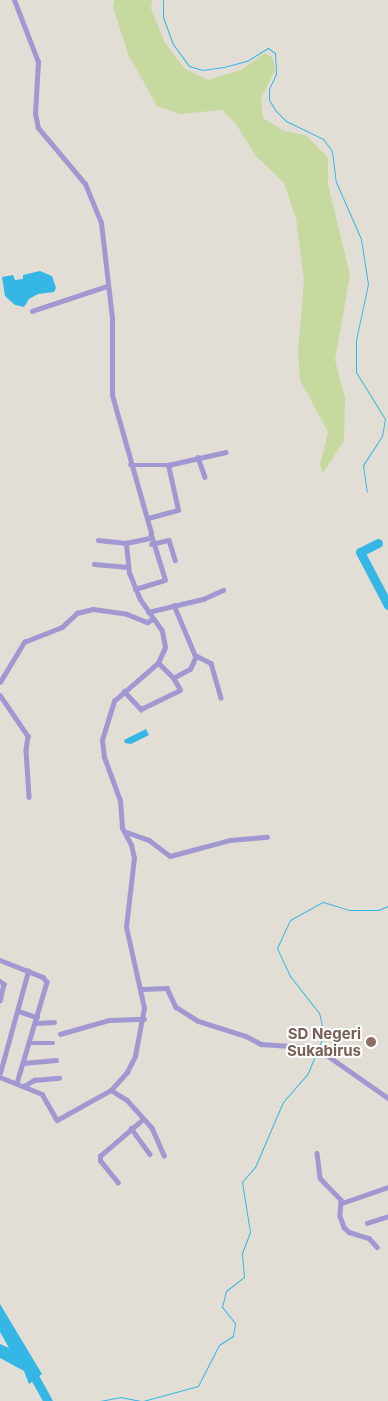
<!DOCTYPE html>
<html>
<head>
<meta charset="utf-8">
<style>
  body { margin:0 }
  #map { position:relative; width:388px; height:1401px; overflow:hidden; background:#e3ded5; font-family:Inter,sans-serif }
  div>[style] { position:absolute }
  [style*='--x'] { left:calc(var(--x)*1px); top:calc(var(--y)*1px); width:calc(var(--w)*1px); rotate:calc(var(--a)*1deg) }
  .green>* { inset:0; background:#c6d99e }
  .water>* { inset:0; background:#35b7e6 }
  .stream>* { height:1px; margin:-0.5px; padding:0 0.5px; transform-origin:0.5px; border-radius:0.5px; background:#35b7e6 }
  .river>* { height:9px; margin:-4.5px; padding:0 4.5px; transform-origin:4.5px; border-radius:4.5px; background:#35b7e6 }
  .minor>* { height:4.5px; margin:-2.25px; padding:0 2.25px; transform-origin:2.25px; border-radius:2.25px; background:#a198d2 }
  .dots>* { width:14px; height:14px; translate:-50% -50%; box-sizing:border-box; border:2px solid #fff; border-radius:50% }
  span { translate:-50% -50%; white-space:nowrap; text-align:center; line-height:1.15; -webkit-text-stroke:4px #fff; paint-order:stroke }
  .education-label { font-size:15px; color:#785e54; font-weight:700 }
  .right { translate:-100% -50%; text-align:right }
</style>
</head>
<body>
<div id="map">
  <div class="green">
    <i style="clip-path:polygon(114px 0,152px 0,151px 9px,165px 43px,185px 69px,208px 80px,241px 70px,265px 53px,273px 58px,275px 70px,261px 99px,263px 118px,284px 131px,306px 135px,328px 158px,328px 184px,350px 275px,335px 360px,345px 398px,344px 441px,323px 473px,320px 465px,328px 432px,300px 380px,298px 352px,304px 280px,296px 218px,284px 183px,256px 156px,236px 124px,222px 110px,180px 114px,157px 106px,128px 54px,113px 7px)"></i>
  </div>
  <div class="water">
    <i style="clip-path:polygon(40px 271px,52px 276px,56px 288px,54px 292px,38px 294px,29px 299px,24px 307px,15px 305px,5px 296px,2px 277px,13px 275px,15px 280px,23px 279px,23px 275px)"></i>
    <i style="clip-path:polygon(146px 729px,149px 735px,131px 744px,125px 743px,124px 740px)"></i>
    <i style="clip-path:polygon(0 1304px,42px 1374px,29px 1384px,24px 1371px,0 1358px,0 1344px,9px 1348px,0 1332px)"></i>
  </div>
  <div class="stream">
    <i style="--x:163;--y:0;--w:17;--a:90"></i>
    <i style="--x:163;--y:17;--w:29;--a:70"></i>
    <i style="--x:173;--y:44;--w:27;--a:54"></i>
    <i style="--x:189;--y:66;--w:14;--a:17"></i>
    <i style="--x:202;--y:70;--w:22;--a:-8"></i>
    <i style="--x:224;--y:67;--w:24;--a:-15"></i>
    <i style="--x:247;--y:61;--w:25;--a:-32"></i>
    <i style="--x:268;--y:48;--w:9;--a:36"></i>
    <i style="--x:275;--y:53;--w:21;--a:87"></i>
    <i style="--x:276;--y:74;--w:17;--a:115"></i>
    <i style="--x:269;--y:89;--w:11;--a:90"></i>
    <i style="--x:269;--y:100;--w:13;--a:58"></i>
    <i style="--x:276;--y:111;--w:14;--a:45"></i>
    <i style="--x:286;--y:121;--w:41;--a:25.9"></i>
    <i style="--x:323;--y:139;--w:15;--a:53"></i>
    <i style="--x:332;--y:151;--w:31;--a:83"></i>
    <i style="--x:336;--y:182;--w:62;--a:66.3"></i>
    <i style="--x:361;--y:239;--w:46;--a:81.2"></i>
    <i style="--x:368;--y:284;--w:57;--a:102.1"></i>
    <i style="--x:356;--y:340;--w:32;--a:90"></i>
    <i style="--x:356;--y:372;--w:55;--a:58.3"></i>
    <i style="--x:385;--y:419;--w:17;--a:100"></i>
    <i style="--x:382;--y:436;--w:35;--a:123"></i>
    <i style="--x:363;--y:465;--w:27;--a:82"></i>
    <i style="--x:74;--y:1401;--w:12;--a:0"></i>
    <i style="--x:100;--y:1401;--w:20;--a:-11"></i>
    <i style="--x:120;--y:1397;--w:20;--a:11"></i>
    <i style="--x:143;--y:1401;--w:57;--a:-15.3"></i>
    <i style="--x:198;--y:1386;--w:46;--a:-62.9"></i>
    <i style="--x:219;--y:1345;--w:17;--a:-33"></i>
    <i style="--x:233;--y:1336;--w:13;--a:-81"></i>
    <i style="--x:235;--y:1323;--w:21;--a:-129"></i>
    <i style="--x:222;--y:1307;--w:16;--a:-76"></i>
    <i style="--x:226;--y:1291;--w:23;--a:-38"></i>
    <i style="--x:244;--y:1277;--w:24;--a:-95"></i>
    <i style="--x:242;--y:1253;--w:22;--a:-69"></i>
    <i style="--x:250;--y:1232;--w:51;--a:-99.1"></i>
    <i style="--x:242;--y:1182;--w:20;--a:-49"></i>
    <i style="--x:255;--y:1167;--w:71;--a:-66.7"></i>
    <i style="--x:283;--y:1102;--w:38;--a:-49"></i>
    <i style="--x:308;--y:1073;--w:42;--a:-67.7"></i>
    <i style="--x:324;--y:1034;--w:22;--a:-103"></i>
    <i style="--x:319;--y:1013;--w:47;--a:-128.1"></i>
    <i style="--x:290;--y:976;--w:31;--a:-115"></i>
    <i style="--x:277;--y:948;--w:31;--a:-65"></i>
    <i style="--x:290;--y:920;--w:38;--a:-29"></i>
    <i style="--x:323;--y:902;--w:27;--a:17"></i>
    <i style="--x:349;--y:910;--w:29;--a:0"></i>
    <i style="--x:378;--y:910;--w:11;--a:-22"></i>
  </div>
  <div class="river">
    <i style="--x:378;--y:543;--w:20;--a:153"></i>
    <i style="--x:360;--y:552;--w:60;--a:62.2"></i>
    <i style="--x:30;--y:1369;--w:37;--a:61"></i>
  </div>
  <div class="minor">
    <i style="--x:32;--y:311;--w:79;--a:-18.4"></i>
    <i style="--x:198;--y:457;--w:21;--a:71"></i>
    <i style="--x:130;--y:465;--w:38;--a:0"></i>
    <i style="--x:168;--y:465;--w:59;--a:-12.6"></i>
    <i style="--x:148;--y:518;--w:31;--a:-15"></i>
    <i style="--x:178;--y:510;--w:46;--a:-102.5"></i>
    <i style="--x:98;--y:540;--w:28;--a:6"></i>
    <i style="--x:151;--y:544;--w:18;--a:-13"></i>
    <i style="--x:169;--y:540;--w:21;--a:73"></i>
    <i style="--x:94;--y:564;--w:34;--a:5"></i>
    <i style="--x:135;--y:589;--w:31;--a:-17"></i>
    <i style="--x:165;--y:580;--w:47;--a:-107.3"></i>
    <i style="--x:174;--y:605;--w:54;--a:67.2"></i>
    <i style="--x:195;--y:655;--w:18;--a:27"></i>
    <i style="--x:211;--y:663;--w:36;--a:74"></i>
    <i style="--x:148;--y:612;--w:57;--a:-13.3"></i>
    <i style="--x:203;--y:599;--w:22;--a:-24"></i>
    <i style="--x:173;--y:678;--w:19;--a:-28"></i>
    <i style="--x:190;--y:669;--w:14;--a:-65"></i>
    <i style="--x:0;--y:682;--w:47;--a:-59"></i>
    <i style="--x:24;--y:642;--w:41;--a:-21.5"></i>
    <i style="--x:62;--y:627;--w:21;--a:-43"></i>
    <i style="--x:77;--y:613;--w:16;--a:-14"></i>
    <i style="--x:93;--y:609;--w:34;--a:8"></i>
    <i style="--x:127;--y:614;--w:22;--a:22"></i>
    <i style="--x:147;--y:622;--w:7;--a:-27"></i>
    <i style="--x:124;--y:691;--w:25;--a:47"></i>
    <i style="--x:141;--y:709;--w:43;--a:-26"></i>
    <i style="--x:180;--y:690;--w:14;--a:-120"></i>
    <i style="--x:173;--y:678;--w:21;--a:-135"></i>
    <i style="--x:0;--y:695;--w:50;--a:55.7"></i>
    <i style="--x:28;--y:736;--w:14;--a:98"></i>
    <i style="--x:26;--y:750;--w:47;--a:86.3"></i>
    <i style="--x:124;--y:831;--w:27;--a:20"></i>
    <i style="--x:149;--y:840;--w:26;--a:37"></i>
    <i style="--x:170;--y:856;--w:62;--a:-14.9"></i>
    <i style="--x:230;--y:840;--w:37;--a:-5"></i>
    <i style="--x:0;--y:960;--w:46;--a:21.6"></i>
    <i style="--x:43;--y:977;--w:6;--a:51"></i>
    <i style="--x:47;--y:982;--w:105;--a:106.5"></i>
    <i style="--x:0;--y:981;--w:5;--a:37"></i>
    <i style="--x:4;--y:984;--w:17;--a:103"></i>
    <i style="--x:142;--y:989;--w:25;--a:-2"></i>
    <i style="--x:167;--y:988;--w:21;--a:65"></i>
    <i style="--x:176;--y:1007;--w:26;--a:32"></i>
    <i style="--x:198;--y:1021;--w:50;--a:17.4"></i>
    <i style="--x:246;--y:1036;--w:17;--a:28"></i>
    <i style="--x:261;--y:1044;--w:43;--a:4"></i>
    <i style="--x:304;--y:1047;--w:17;--a:13"></i>
    <i style="--x:321;--y:1051;--w:82;--a:35"></i>
    <i style="--x:18;--y:1011;--w:20;--a:18"></i>
    <i style="--x:35;--y:1023;--w:19;--a:-3"></i>
    <i style="--x:60;--y:1034;--w:51;--a:-15.9"></i>
    <i style="--x:109;--y:1020;--w:35;--a:-2"></i>
    <i style="--x:29;--y:1043;--w:24;--a:0"></i>
    <i style="--x:23;--y:1063;--w:33;--a:-5"></i>
    <i style="--x:0;--y:1073;--w:106;--a:-74.6"></i>
    <i style="--x:0;--y:1077;--w:45;--a:22"></i>
    <i style="--x:42;--y:1094;--w:30;--a:60"></i>
    <i style="--x:57;--y:1120;--w:62;--a:-29.1"></i>
    <i style="--x:111;--y:1090;--w:24;--a:-48"></i>
    <i style="--x:127;--y:1072;--w:18;--a:-63"></i>
    <i style="--x:135;--y:1056;--w:49;--a:-79.4"></i>
    <i style="--x:144;--y:1008;--w:83;--a:-102.5"></i>
    <i style="--x:126;--y:927;--w:69;--a:-83.4"></i>
    <i style="--x:134;--y:858;--w:13;--a:-103"></i>
    <i style="--x:131;--y:845;--w:19;--a:-118"></i>
    <i style="--x:122;--y:828;--w:27;--a:-94"></i>
    <i style="--x:120;--y:801;--w:47;--a:-110"></i>
    <i style="--x:104;--y:757;--w:17;--a:-97"></i>
    <i style="--x:102;--y:740;--w:41;--a:-72.9"></i>
    <i style="--x:114;--y:701;--w:58;--a:-40.8"></i>
    <i style="--x:158;--y:663;--w:17;--a:-66"></i>
    <i style="--x:165;--y:647;--w:16;--a:-101"></i>
    <i style="--x:162;--y:631;--w:38;--a:-125"></i>
    <i style="--x:140;--y:600;--w:29;--a:-112"></i>
    <i style="--x:129;--y:573;--w:30;--a:-96"></i>
    <i style="--x:126;--y:543;--w:25;--a:-12"></i>
    <i style="--x:150;--y:538;--w:5;--a:-79"></i>
    <i style="--x:151;--y:533;--w:143;--a:-105.8"></i>
    <i style="--x:112;--y:395;--w:77;--a:-90"></i>
    <i style="--x:112;--y:318;--w:96;--a:-96.6"></i>
    <i style="--x:101;--y:223;--w:42;--a:-112.3"></i>
    <i style="--x:85;--y:184;--w:73;--a:-130"></i>
    <i style="--x:38;--y:128;--w:14;--a:-102"></i>
    <i style="--x:35;--y:114;--w:52;--a:-86.7"></i>
    <i style="--x:38;--y:62;--w:66;--a:-111.2"></i>
    <i style="--x:24;--y:1086;--w:12;--a:-31"></i>
    <i style="--x:34;--y:1080;--w:25;--a:-5"></i>
    <i style="--x:111;--y:1090;--w:19;--a:32"></i>
    <i style="--x:127;--y:1100;--w:38;--a:48"></i>
    <i style="--x:152;--y:1128;--w:30;--a:66"></i>
    <i style="--x:131;--y:1128;--w:32;--a:54"></i>
    <i style="--x:317;--y:1153;--w:25;--a:83"></i>
    <i style="--x:320;--y:1178;--w:30;--a:46"></i>
    <i style="--x:341;--y:1200;--w:16;--a:94"></i>
    <i style="--x:340;--y:1216;--w:12;--a:70"></i>
    <i style="--x:344;--y:1227;--w:7;--a:45"></i>
    <i style="--x:349;--y:1232;--w:21;--a:17"></i>
    <i style="--x:369;--y:1238;--w:12;--a:48"></i>
    <i style="--x:118;--y:1183;--w:28;--a:-129"></i>
    <i style="--x:100;--y:1161;--w:5;--a:-90"></i>
    <i style="--x:100;--y:1156;--w:55;--a:-40.6"></i>
    <i style="--x:342;--y:1203;--w:49;--a:-19.2"></i>
    <i style="--x:367;--y:1223;--w:22;--a:-18"></i>
  </div>
  <div class="dots">
    <i style="left:371px;top:1042px;background:#8d6e63"></i>
  </div>
  <div class="education-label">
    <span class="right" style="left:361px;top:1042px">SD Negeri<br>Sukabirus</span>
  </div>
</div>
</body>
</html>
